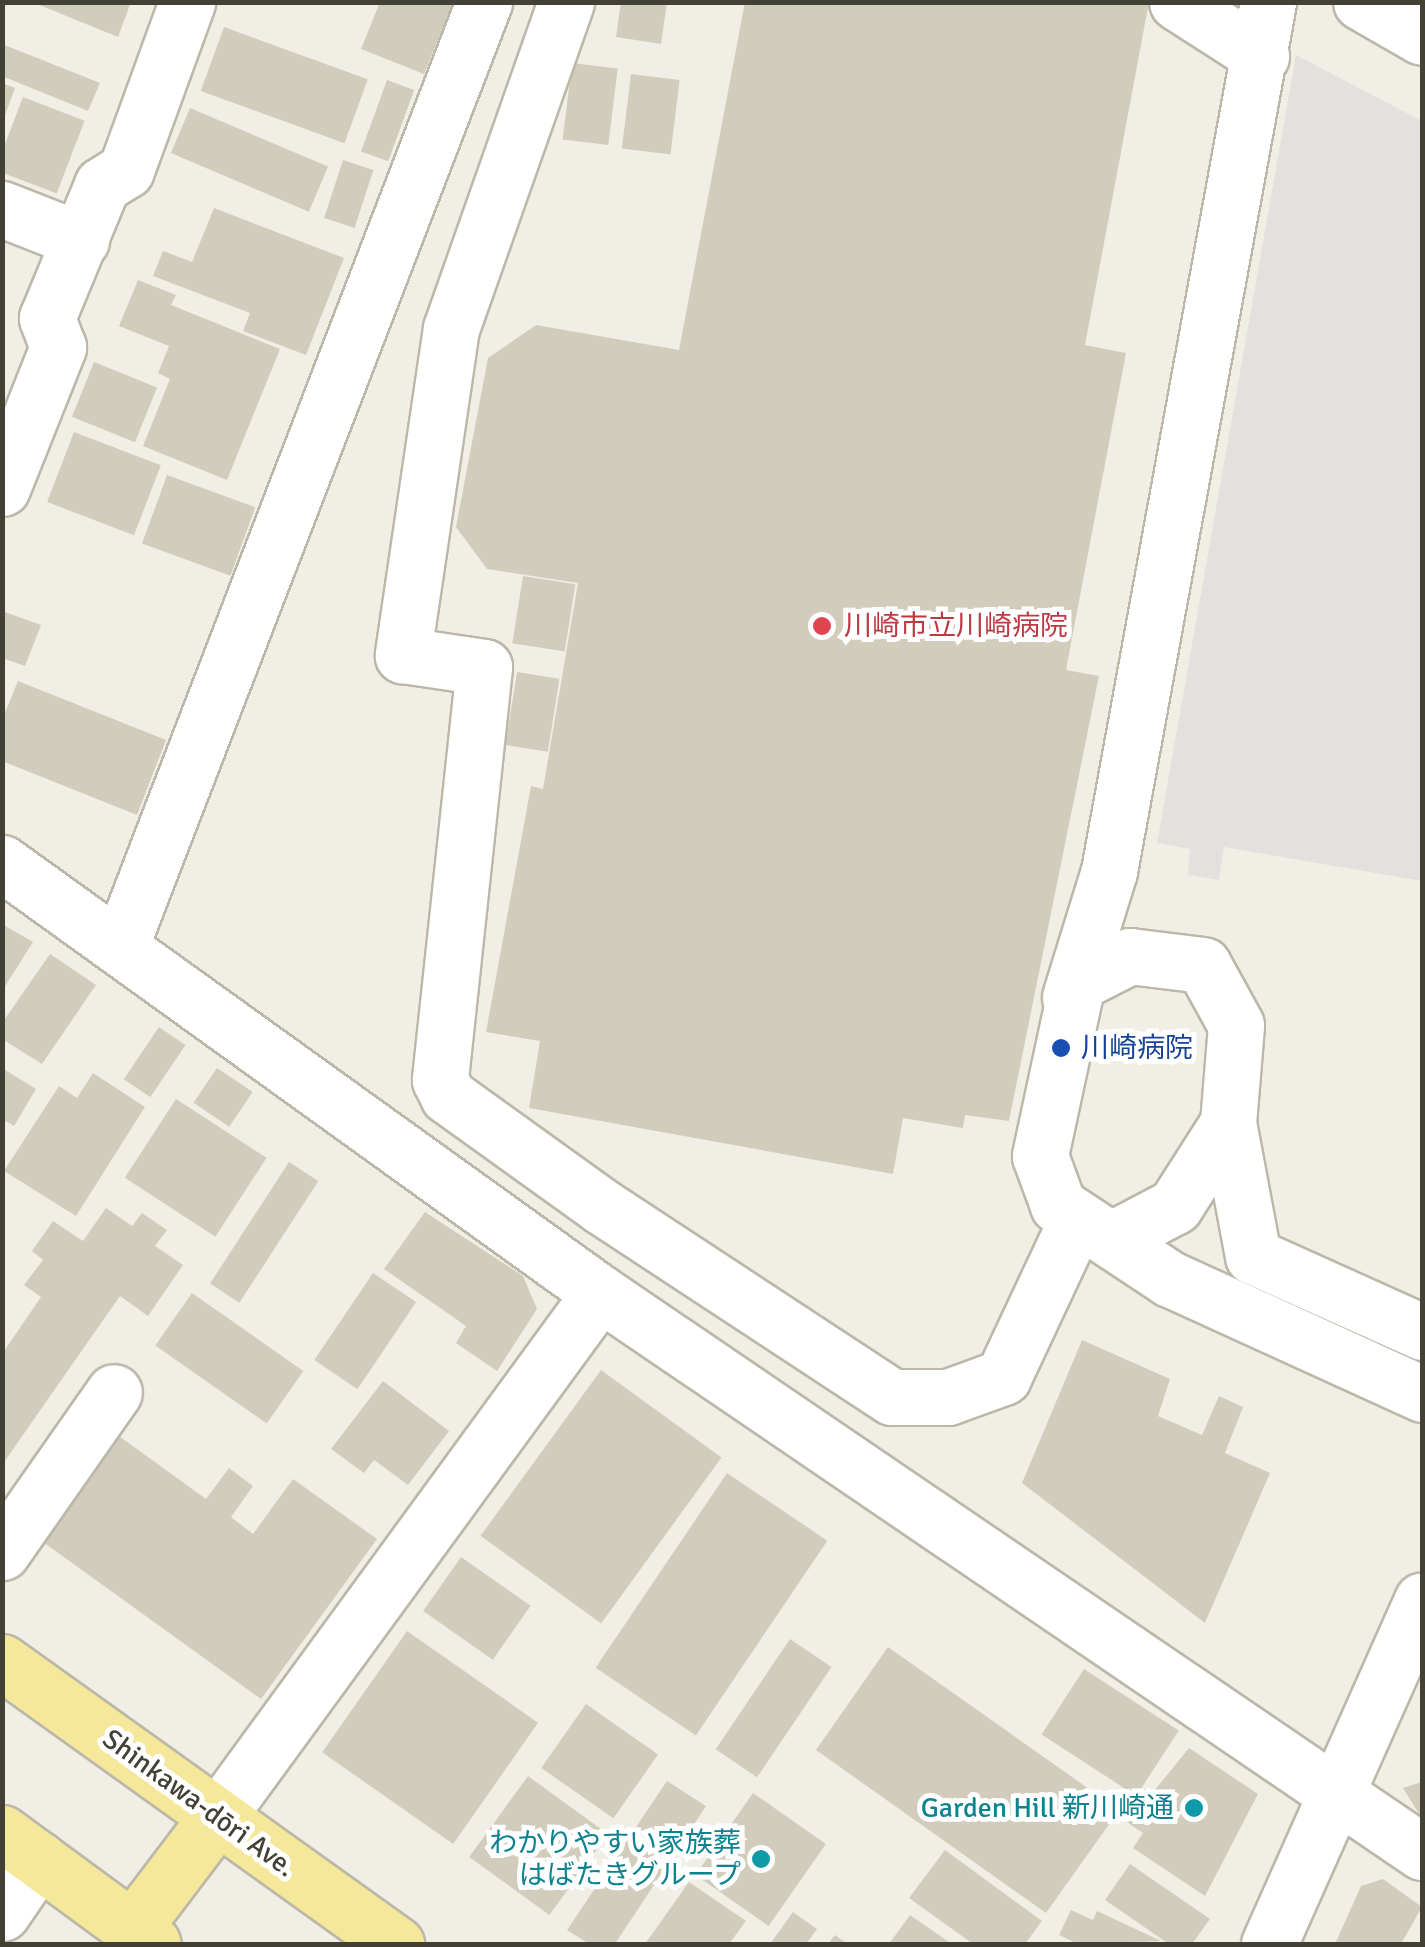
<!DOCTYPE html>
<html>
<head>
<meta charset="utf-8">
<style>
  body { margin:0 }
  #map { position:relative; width:1425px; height:1947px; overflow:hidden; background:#f1efe5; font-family:Signika,"Noto Sans JP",sans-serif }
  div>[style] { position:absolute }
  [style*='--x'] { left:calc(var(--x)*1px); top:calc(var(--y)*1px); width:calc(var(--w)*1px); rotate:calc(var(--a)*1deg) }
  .parking>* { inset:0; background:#e2e1dd }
  .building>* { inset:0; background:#d2ccbc; transform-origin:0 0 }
  .roads { filter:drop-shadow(2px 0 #bcb8a9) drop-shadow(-2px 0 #bcb8a9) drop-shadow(0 2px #bcb8a9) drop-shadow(0 -2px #bcb8a9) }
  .minor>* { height:55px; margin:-27.5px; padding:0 27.5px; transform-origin:27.5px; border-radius:27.5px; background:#fff }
  .major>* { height:55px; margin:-27.5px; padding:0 27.5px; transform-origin:27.5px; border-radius:27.5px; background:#f6e89a }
  .dots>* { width:28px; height:28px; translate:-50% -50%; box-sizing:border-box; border:5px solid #fff; border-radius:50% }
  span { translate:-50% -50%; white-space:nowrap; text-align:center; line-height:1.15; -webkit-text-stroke:10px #fff; paint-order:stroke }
  .health-label { font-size:28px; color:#be3a42 }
  .left { translate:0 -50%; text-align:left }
  .transit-label { font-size:28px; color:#164399 }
  .street-label { font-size:28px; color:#434035 }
  .culture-label { font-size:28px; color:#0d838f }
  .right { translate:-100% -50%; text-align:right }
  .frame { position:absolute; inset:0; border:5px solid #434035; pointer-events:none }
</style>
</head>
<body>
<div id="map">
  <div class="parking">
    <i style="clip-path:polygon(1296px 55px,1422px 121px,1422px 881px,1224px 847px,1219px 880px,1188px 875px,1190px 849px,1157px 843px)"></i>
  </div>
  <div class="building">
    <i style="clip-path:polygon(32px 2px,131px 2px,118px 37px)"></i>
    <i style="clip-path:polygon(380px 2px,453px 2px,424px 74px,361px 49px)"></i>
    <i style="clip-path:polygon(621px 2px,667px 2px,661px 44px,616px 37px)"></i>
    <i style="clip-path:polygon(745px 2px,1149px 2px,1085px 345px,1126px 353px,1066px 670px,1099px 676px,1009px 1121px,965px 1115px,963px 1128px,903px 1118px,893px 1174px,529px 1108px,540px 1041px,486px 1032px,531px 786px,543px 789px,578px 583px,487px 569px,456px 527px,488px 358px,536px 325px,679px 350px)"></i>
    <i style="left:224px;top:27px;width:153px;height:68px;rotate:20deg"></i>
    <i style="clip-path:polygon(2px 44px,100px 83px,88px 111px,2px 76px)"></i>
    <i style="left:572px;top:63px;width:46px;height:77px;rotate:7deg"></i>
    <i style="left:631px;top:74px;width:49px;height:75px;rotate:7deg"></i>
    <i style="left:387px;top:80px;width:29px;height:76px;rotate:20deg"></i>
    <i style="clip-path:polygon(2px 83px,15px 88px,3px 121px,2px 121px)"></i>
    <i style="left:23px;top:97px;width:66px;height:78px;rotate:21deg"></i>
    <i style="left:190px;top:108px;width:150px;height:49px;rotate:23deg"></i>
    <i style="left:343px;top:160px;width:32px;height:61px;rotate:18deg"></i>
    <i style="clip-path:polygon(214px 208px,344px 258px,306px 355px,243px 331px,250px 313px,153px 276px,163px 251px,192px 262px)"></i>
    <i style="clip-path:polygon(138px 280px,176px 295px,171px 305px,280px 349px,227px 480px,143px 446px,170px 379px,158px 373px,169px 346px,119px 326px)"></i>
    <i style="left:94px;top:362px;width:68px;height:59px;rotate:22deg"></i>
    <i style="left:74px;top:432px;width:93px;height:75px;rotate:21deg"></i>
    <i style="left:167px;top:475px;width:94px;height:73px;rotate:20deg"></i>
    <i style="left:523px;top:576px;width:53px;height:68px;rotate:9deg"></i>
    <i style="clip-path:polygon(2px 611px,41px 625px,25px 666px,2px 658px)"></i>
    <i style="left:517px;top:672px;width:43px;height:74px;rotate:9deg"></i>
    <i style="clip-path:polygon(18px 681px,166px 740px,137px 815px,2px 761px,2px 720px)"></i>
    <i style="clip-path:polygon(2px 924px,33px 942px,2px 991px)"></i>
    <i style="clip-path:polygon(50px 954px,96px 985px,42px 1064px,2px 1039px,2px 1023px)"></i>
    <i style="left:159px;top:1027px;width:32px;height:63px;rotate:34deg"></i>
    <i style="clip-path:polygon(2px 1068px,36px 1089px,14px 1126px,2px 1119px)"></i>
    <i style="left:217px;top:1068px;width:43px;height:42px;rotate:34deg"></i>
    <i style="clip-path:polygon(93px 1073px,145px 1107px,76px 1216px,4px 1171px,59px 1086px,77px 1098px)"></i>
    <i style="left:176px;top:1099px;width:108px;height:94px;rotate:33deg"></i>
    <i style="left:289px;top:1162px;width:35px;height:145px;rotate:33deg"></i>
    <i style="clip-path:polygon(106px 1208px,132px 1226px,142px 1213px,167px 1230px,155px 1246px,183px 1265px,148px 1316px,120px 1296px,2px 1465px,2px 1354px,41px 1297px,24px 1285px,43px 1260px,32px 1251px,53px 1221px,83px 1241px)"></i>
    <i style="clip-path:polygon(425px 1212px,523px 1276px,537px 1309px,497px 1371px,456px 1343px,466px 1326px,384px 1269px)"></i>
    <i style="left:373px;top:1273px;width:52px;height:105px;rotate:34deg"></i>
    <i style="left:192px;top:1293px;width:136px;height:64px;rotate:35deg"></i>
    <i style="clip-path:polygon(1082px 1340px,1170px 1379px,1158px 1416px,1202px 1435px,1219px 1396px,1243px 1407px,1225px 1453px,1270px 1473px,1205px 1623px,1022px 1483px)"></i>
    <i style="left:601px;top:1370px;width:149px;height:205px;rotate:36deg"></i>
    <i style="clip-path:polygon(383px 1381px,449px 1431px,408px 1485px,374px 1460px,364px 1473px,331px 1449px)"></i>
    <i style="clip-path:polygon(119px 1436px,206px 1499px,229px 1468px,253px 1486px,231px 1517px,253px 1534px,293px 1479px,377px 1539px,261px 1699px,43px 1542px)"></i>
    <i style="left:727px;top:1473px;width:121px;height:235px;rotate:34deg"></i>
    <i style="left:461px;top:1557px;width:85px;height:66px;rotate:35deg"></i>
    <i style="left:407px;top:1631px;width:160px;height:148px;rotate:35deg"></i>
    <i style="left:790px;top:1639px;width:50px;height:133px;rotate:34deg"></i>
    <i style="clip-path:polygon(888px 1647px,1099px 1796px,1090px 1808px,1110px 1823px,1046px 1913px,816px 1750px)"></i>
    <i style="left:1084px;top:1669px;width:113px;height:78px;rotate:33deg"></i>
    <i style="left:586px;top:1704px;width:88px;height:78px;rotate:35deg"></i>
    <i style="clip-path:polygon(1189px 1748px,1258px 1794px,1205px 1896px,1133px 1848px,1143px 1833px,1128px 1823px)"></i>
    <i style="left:528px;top:1776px;width:99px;height:100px;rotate:36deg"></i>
    <i style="clip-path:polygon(667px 1781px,706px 1806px,615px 1944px,589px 1944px,567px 1930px)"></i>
    <i style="clip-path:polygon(1422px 1782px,1422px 1819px,1403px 1788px)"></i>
    <i style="left:753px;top:1793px;width:89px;height:100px;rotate:35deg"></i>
    <i style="clip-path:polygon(945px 1850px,1042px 1921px,1025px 1944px,973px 1944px,909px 1898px)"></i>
    <i style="clip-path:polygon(1130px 1864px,1210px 1919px,1192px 1944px,1169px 1944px,1105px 1900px)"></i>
    <i style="clip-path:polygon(1383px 1879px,1422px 1907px,1401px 1944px,1335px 1944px,1361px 1886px)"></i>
    <i style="clip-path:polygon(689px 1882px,746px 1921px,729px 1944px,645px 1944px)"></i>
    <i style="clip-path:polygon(1071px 1910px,1093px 1920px,1097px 1911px,1161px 1941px,1078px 1944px,1059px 1935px)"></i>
    <i style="clip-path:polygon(793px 1912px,817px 1929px,806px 1944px,770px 1944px)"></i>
    <i style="clip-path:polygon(910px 1915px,952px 1944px,889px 1944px)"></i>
    <i style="clip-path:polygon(835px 1935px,848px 1944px,828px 1944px)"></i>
  </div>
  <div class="roads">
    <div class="minor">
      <i style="--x:566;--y:2;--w:346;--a:109.4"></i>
      <i style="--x:451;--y:328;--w:331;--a:98.4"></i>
      <i style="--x:403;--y:655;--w:82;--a:8.4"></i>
      <i style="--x:484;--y:667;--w:415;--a:96.1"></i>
      <i style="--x:440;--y:1080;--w:18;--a:63"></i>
      <i style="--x:448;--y:1096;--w:188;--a:35.7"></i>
      <i style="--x:601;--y:1206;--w:348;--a:33.3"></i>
      <i style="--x:892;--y:1397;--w:56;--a:0"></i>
      <i style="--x:948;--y:1397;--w:59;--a:-20"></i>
      <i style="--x:1003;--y:1377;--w:170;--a:-64.9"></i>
      <i style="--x:1177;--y:2;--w:100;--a:32.7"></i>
      <i style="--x:1361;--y:2;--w:70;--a:29.8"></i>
      <i style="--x:2;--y:209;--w:85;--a:21.4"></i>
      <i style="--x:2;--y:488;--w:152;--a:-68.3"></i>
      <i style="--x:58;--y:347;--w:31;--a:-111"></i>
      <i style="--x:47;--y:318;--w:144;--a:-67.5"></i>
      <i style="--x:102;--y:185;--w:28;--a:-32"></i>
      <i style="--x:126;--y:170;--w:179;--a:-70"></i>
      <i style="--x:2;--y:863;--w:737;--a:35.72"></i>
      <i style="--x:600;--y:1293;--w:994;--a:34.22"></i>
      <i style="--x:120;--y:947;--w:1013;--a:-68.93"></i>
      <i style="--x:1070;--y:997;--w:132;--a:-72.8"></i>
      <i style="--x:1109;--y:871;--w:883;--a:-79.63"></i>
      <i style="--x:1112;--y:1239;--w:71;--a:-27.6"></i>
      <i style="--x:1175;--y:1206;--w:98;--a:-57.4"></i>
      <i style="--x:1422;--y:1332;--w:185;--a:-155.8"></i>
      <i style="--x:1253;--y:1256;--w:135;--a:-100.6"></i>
      <i style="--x:1228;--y:1123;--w:98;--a:-85.3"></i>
      <i style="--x:1236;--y:1025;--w:68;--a:-118.8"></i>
      <i style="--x:1203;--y:965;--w:74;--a:-173"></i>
      <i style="--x:1130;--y:956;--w:59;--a:153"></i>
      <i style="--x:1077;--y:983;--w:177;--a:102.1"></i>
      <i style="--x:1040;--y:1156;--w:52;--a:69.8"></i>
      <i style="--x:1058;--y:1205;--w:134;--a:33.5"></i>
      <i style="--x:1170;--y:1279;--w:277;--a:24.5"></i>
      <i style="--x:2;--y:1552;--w:195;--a:-55"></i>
      <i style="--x:217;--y:1817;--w:649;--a:-53.84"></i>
      <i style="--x:2;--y:1913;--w:65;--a:-55.6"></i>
      <i style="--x:1269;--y:1944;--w:376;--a:-66"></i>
    </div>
    <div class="major">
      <i style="--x:2;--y:1662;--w:485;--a:35.6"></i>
      <i style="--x:2;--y:1833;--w:187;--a:36.3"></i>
      <i style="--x:132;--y:1929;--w:141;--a:-52.8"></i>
    </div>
  </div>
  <div class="dots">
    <i style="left:822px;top:626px;background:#e0444e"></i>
    <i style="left:1061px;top:1048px;background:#1a4fb4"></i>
    <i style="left:1194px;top:1808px;background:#0f9aa8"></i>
    <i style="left:761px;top:1859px;background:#0f9aa8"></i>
  </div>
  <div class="health-label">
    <span class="left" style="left:844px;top:626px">川崎市立川崎病院</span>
  </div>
  <div class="transit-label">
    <span class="left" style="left:1081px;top:1048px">川崎病院</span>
  </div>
  <div class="street-label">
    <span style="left:199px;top:1803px;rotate:36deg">Shinkawa-dōri Ave.</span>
  </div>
  <div class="culture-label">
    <span class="right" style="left:1174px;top:1808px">Garden Hill 新川崎通</span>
    <span class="right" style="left:741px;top:1859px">わかりやすい家族葬<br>はばたきグループ</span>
  </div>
  <div class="frame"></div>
</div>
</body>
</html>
